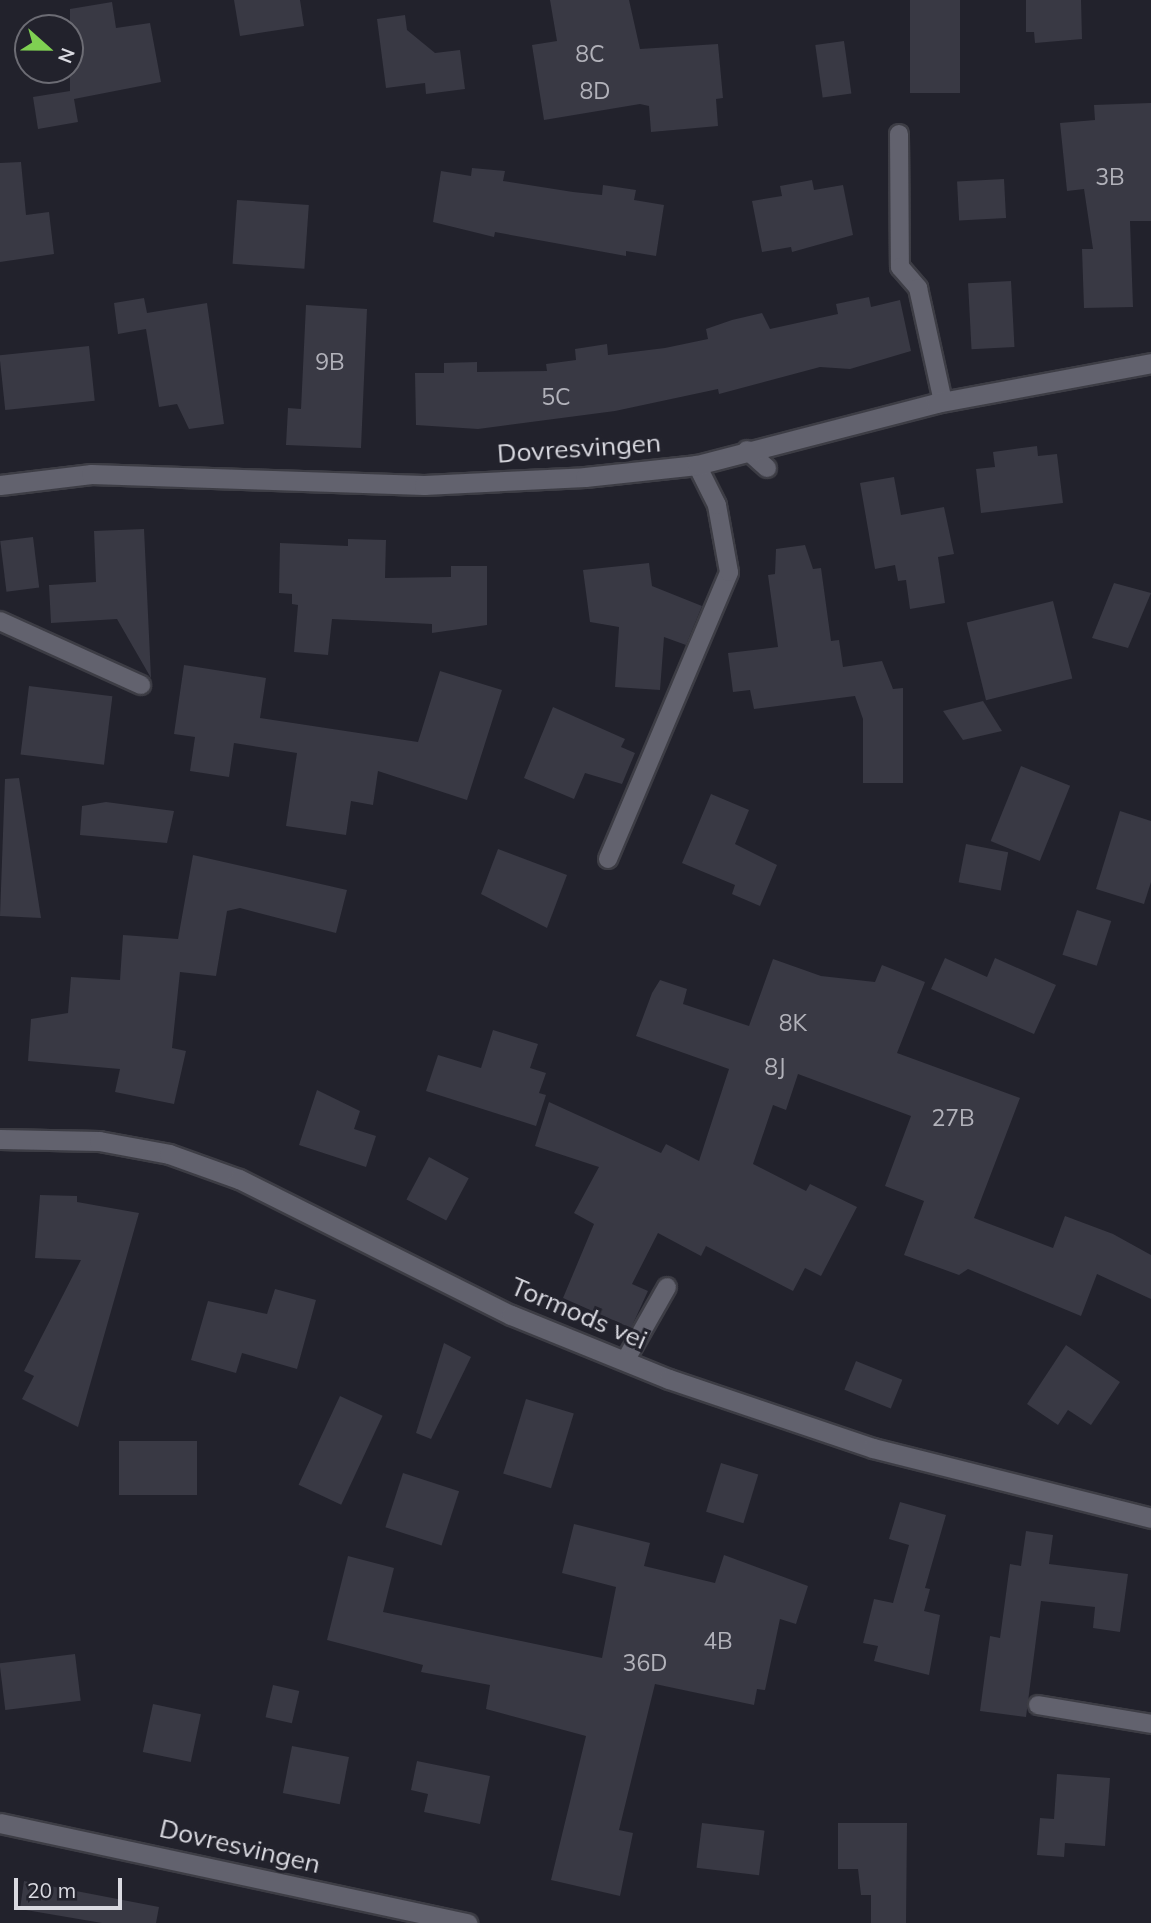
<!DOCTYPE html>
<html>
<head>
<meta charset="utf-8">
<style>
  body { margin:0 }
  #map { position:relative; width:1151px; height:1923px; overflow:hidden; background:#22222c; font-family:Mulish,sans-serif }
  div>[style] { position:absolute }
  [style*='--x'] { left:calc(var(--x)*1px); top:calc(var(--y)*1px); width:calc(var(--w)*1px); rotate:calc(var(--a)*1deg) }
  .building>* { inset:0; background:#393944; transform-origin:0 0 }
  .roads { filter:drop-shadow(2px 0 #3d3d45) drop-shadow(-2px 0 #3d3d45) drop-shadow(0 2px #3d3d45) drop-shadow(0 -2px #3d3d45) }
  .service>* { height:18px; margin:-9px; padding:0 9px; transform-origin:9px; border-radius:9px; background:#62626e }
  .minor>* { height:19px; margin:-9.5px; padding:0 9.5px; transform-origin:9.5px; border-radius:9.5px; background:#62626e }
  span { translate:-50% -50%; white-space:nowrap; text-align:center; line-height:1.15; -webkit-text-stroke:6px #22222c; paint-order:stroke }
  .number-label { font-size:23px; color:#b2b2ba }
  .number-label span { -webkit-text-stroke-width:0 }
  .street-label { font-size:26px; color:#dadae1 }
  .north { position:absolute; left:14px; top:14px; width:70px; height:70px; box-sizing:border-box; background:#22222c; border:2px solid #6c6c74; border-radius:50%; rotate:111deg; font-size:19px; font-weight:700; line-height:28px; text-align:center; color:#dadae1 }
  .north::after { content:''; display:block; margin:auto; width:24px; height:32px; background:#7fd052; clip-path:polygon(50% 0,100% 100%,50% 72%,0 100%) }
  .scale { position:absolute; left:14px; top:1878px; width:108px; height:32px; box-sizing:border-box; border:4px solid #dadae1; border-top:0; padding-left:9px; font-size:21px; line-height:24px; white-space:nowrap; color:#dadae1; -webkit-text-stroke:5px #22222c; paint-order:stroke }
</style>
</head>
<body>
<div id="map">
  <div class="building">
    <i style="clip-path:polygon(234px 0,300px 0,304px 26px,240px 36px)"></i>
    <i style="clip-path:polygon(550px 0,629px 0,640px 49px,718px 44px,723px 98px,716px 99px,718px 126px,651px 132px,649px 106px,640px 104px,544px 120px,532px 45px,557px 41px)"></i>
    <i style="left:910px;top:0;width:50px;height:93px"></i>
    <i style="clip-path:polygon(1026px 0,1081px 0,1082px 39px,1035px 43px,1034px 32px,1026px 32px)"></i>
    <i style="clip-path:polygon(112px 2px,116px 28px,150px 23px,161px 82px,74px 99px,78px 122px,38px 129px,33px 97px,70px 91px,70px 9px)"></i>
    <i style="clip-path:polygon(405px 15px,407px 30px,435px 53px,460px 50px,465px 89px,426px 94px,425px 83px,386px 88px,377px 19px)"></i>
    <i style="left:844px;top:41px;width:53px;height:29px;rotate:82deg"></i>
    <i style="clip-path:polygon(1151px 103px,1151px 221px,1130px 221px,1133px 307px,1084px 308px,1082px 249px,1093px 249px,1084px 189px,1067px 191px,1060px 123px,1095px 120px,1094px 105px)"></i>
    <i style="clip-path:polygon(21px 162px,26px 215px,49px 212px,54px 254px,0 262px,0 163px)"></i>
    <i style="clip-path:polygon(472px 168px,505px 171px,503px 181px,573px 192px,602px 195px,603px 185px,636px 190px,634px 200px,664px 205px,656px 256px,626px 251px,626px 256px,495px 232px,494px 237px,433px 222px,441px 171px,471px 176px)"></i>
    <i style="left:1004px;top:179px;width:39px;height:47px;rotate:87deg"></i>
    <i style="clip-path:polygon(812px 180px,814px 190px,843px 185px,853px 235px,792px 252px,791px 247px,762px 252px,752px 201px,782px 196px,780px 186px)"></i>
    <i style="left:237px;top:200px;width:72px;height:64px;rotate:4deg"></i>
    <i style="left:1011px;top:281px;width:66px;height:43px;rotate:87deg"></i>
    <i style="clip-path:polygon(869px 297px,871px 307px,900px 300px,911px 351px,850px 369px,820px 367px,719px 394px,718px 389px,615px 411px,478px 429px,416px 425px,415px 373px,444px 373px,444px 363px,477px 362px,477px 372px,547px 371px,546px 364px,576px 360px,575px 349px,607px 344px,608px 355px,665px 348px,708px 339px,706px 329px,732px 320px,762px 313px,770px 329px,838px 314px,836px 304px)"></i>
    <i style="clip-path:polygon(144px 298px,147px 313px,207px 303px,224px 424px,189px 429px,177px 404px,159px 407px,146px 329px,118px 334px,114px 303px)"></i>
    <i style="clip-path:polygon(306px 305px,367px 309px,361px 448px,286px 445px,288px 408px,301px 409px)"></i>
    <i style="left:89px;top:346px;width:55px;height:90px;rotate:84deg"></i>
    <i style="clip-path:polygon(1037px 446px,1038px 456px,1057px 454px,1063px 503px,981px 513px,976px 469px,995px 467px,993px 452px)"></i>
    <i style="clip-path:polygon(894px 477px,901px 515px,944px 507px,954px 554px,938px 557px,945px 603px,910px 609px,906px 580px,898px 581px,895px 565px,875px 569px,860px 483px)"></i>
    <i style="clip-path:polygon(144px 529px,151px 678px,117px 619px,51px 623px,49px 585px,96px 582px,94px 531px)"></i>
    <i style="left:33px;top:537px;width:51px;height:33px;rotate:83deg"></i>
    <i style="clip-path:polygon(348px 539px,386px 540px,385px 578px,451px 577px,451px 566px,487px 566px,487px 625px,432px 633px,432px 624px,332px 619px,328px 655px,294px 652px,298px 605px,292px 604px,292px 594px,279px 593px,280px 543px,348px 546px)"></i>
    <i style="clip-path:polygon(805px 545px,813px 569px,821px 568px,831px 641px,839px 640px,843px 667px,882px 661px,893px 689px,903px 688px,903px 783px,863px 783px,863px 719px,855px 696px,754px 709px,750px 690px,733px 692px,728px 653px,778px 647px,768px 575px,775px 574px,776px 549px)"></i>
    <i style="clip-path:polygon(649px 563px,652px 586px,702px 606px,686px 645px,664px 637px,660px 690px,615px 687px,619px 627px,590px 622px,583px 570px)"></i>
    <i style="clip-path:polygon(1114px 583px,1151px 593px,1128px 648px,1092px 638px)"></i>
    <i style="left:1053px;top:601px;width:80px;height:89px;rotate:76deg"></i>
    <i style="clip-path:polygon(184px 665px,266px 678px,260px 718px,418px 742px,440px 671px,502px 690px,467px 800px,378px 771px,373px 805px,351px 801px,346px 835px,286px 826px,297px 753px,234px 743px,229px 777px,190px 771px,195px 737px,174px 734px)"></i>
    <i style="left:29px;top:686px;width:84px;height:69px;rotate:7deg"></i>
    <i style="clip-path:polygon(983px 701px,1002px 731px,963px 740px,943px 711px)"></i>
    <i style="clip-path:polygon(553px 707px,625px 739px,621px 747px,635px 753px,622px 784px,585px 773px,574px 799px,524px 778px)"></i>
    <i style="left:1021px;top:766px;width:53px;height:81px;rotate:22deg"></i>
    <i style="clip-path:polygon(19px 778px,41px 918px,0 916px,5px 779px)"></i>
    <i style="clip-path:polygon(711px 794px,749px 810px,735px 844px,777px 865px,760px 906px,732px 894px,735px 885px,682px 863px)"></i>
    <i style="clip-path:polygon(106px 802px,174px 811px,167px 843px,80px 835px,82px 806px)"></i>
    <i style="clip-path:polygon(1120px 811px,1151px 821px,1151px 882px,1144px 904px,1096px 889px)"></i>
    <i style="left:966px;top:844px;width:43px;height:39px;rotate:11deg"></i>
    <i style="clip-path:polygon(498px 849px,567px 875px,547px 928px,481px 894px)"></i>
    <i style="clip-path:polygon(193px 855px,347px 890px,336px 933px,240px 908px,227px 911px,216px 976px,180px 972px,172px 1048px,186px 1051px,174px 1104px,115px 1092px,120px 1069px,28px 1061px,31px 1019px,68px 1013px,71px 977px,120px 980px,123px 935px,178px 939px)"></i>
    <i style="left:1077px;top:910px;width:36px;height:47px;rotate:18deg"></i>
    <i style="clip-path:polygon(945px 958px,987px 977px,995px 958px,1056px 985px,1034px 1034px,931px 989px)"></i>
    <i style="clip-path:polygon(773px 959px,821px 976px,875px 982px,882px 965px,925px 982px,897px 1053px,1020px 1098px,974px 1218px,1053px 1248px,1065px 1216px,1113px 1234px,1151px 1255px,1151px 1299px,1097px 1274px,1081px 1316px,968px 1269px,959px 1275px,904px 1255px,924px 1201px,885px 1186px,911px 1116px,798px 1074px,786px 1110px,773px 1105px,753px 1164px,806px 1191px,810px 1184px,857px 1207px,821px 1276px,805px 1268px,793px 1291px,706px 1246px,701px 1256px,658px 1233px,632px 1284px,648px 1291px,631px 1328px,563px 1298px,594px 1224px,574px 1213px,599px 1167px,535px 1146px,549px 1102px,661px 1153px,666px 1144px,699px 1161px,729px 1069px,636px 1036px,652px 993px,660px 980px,687px 989px,683px 1004px,749px 1026px)"></i>
    <i style="clip-path:polygon(493px 1030px,538px 1044px,530px 1068px,546px 1073px,539px 1093px,546px 1095px,536px 1126px,426px 1091px,438px 1055px,481px 1068px)"></i>
    <i style="clip-path:polygon(317px 1090px,360px 1111px,354px 1129px,376px 1136px,366px 1167px,299px 1145px)"></i>
    <i style="left:429px;top:1157px;width:45px;height:48px;rotate:28deg"></i>
    <i style="clip-path:polygon(40px 1195px,77px 1196px,77px 1202px,139px 1213px,78px 1427px,22px 1399px,34px 1376px,24px 1371px,81px 1260px,35px 1258px)"></i>
    <i style="clip-path:polygon(275px 1289px,316px 1300px,297px 1369px,242px 1353px,236px 1373px,191px 1360px,208px 1301px,267px 1314px)"></i>
    <i style="clip-path:polygon(444px 1343px,471px 1357px,431px 1439px,416px 1433px)"></i>
    <i style="clip-path:polygon(1066px 1345px,1120px 1382px,1091px 1425px,1068px 1410px,1058px 1425px,1027px 1404px)"></i>
    <i style="left:856px;top:1361px;width:50px;height:31px;rotate:22deg"></i>
    <i style="left:340px;top:1396px;width:47px;height:98px;rotate:25deg"></i>
    <i style="left:526px;top:1399px;width:50px;height:78px;rotate:17deg"></i>
    <i style="left:197px;top:1441px;width:54px;height:78px;rotate:90deg"></i>
    <i style="left:721px;top:1463px;width:39px;height:51px;rotate:17deg"></i>
    <i style="left:403px;top:1473px;width:59px;height:57px;rotate:18deg"></i>
    <i style="clip-path:polygon(900px 1502px,946px 1515px,925px 1588px,930px 1589px,924px 1611px,940px 1615px,929px 1675px,874px 1661px,878px 1646px,863px 1643px,874px 1599px,893px 1603px,909px 1545px,889px 1539px)"></i>
    <i style="clip-path:polygon(574px 1524px,650px 1543px,644px 1566px,715px 1583px,724px 1555px,808px 1586px,796px 1624px,780px 1619px,765px 1690px,757px 1689px,754px 1705px,655px 1684px,619px 1830px,633px 1833px,620px 1896px,551px 1880px,586px 1736px,486px 1709px,490px 1685px,421px 1672px,423px 1665px,327px 1640px,348px 1556px,394px 1568px,383px 1612px,602px 1658px,616px 1587px,562px 1573px)"></i>
    <i style="clip-path:polygon(1026px 1531px,1053px 1535px,1049px 1564px,1128px 1574px,1120px 1632px,1093px 1628px,1095px 1607px,1041px 1601px,1026px 1717px,980px 1711px,990px 1636px,1000px 1638px,1010px 1564px,1021px 1566px)"></i>
    <i style="left:75px;top:1654px;width:47px;height:76px;rotate:83deg"></i>
    <i style="left:273px;top:1685px;width:27px;height:33px;rotate:13deg"></i>
    <i style="left:153px;top:1704px;width:49px;height:49px;rotate:12deg"></i>
    <i style="left:292px;top:1746px;width:58px;height:48px;rotate:11deg"></i>
    <i style="clip-path:polygon(417px 1761px,490px 1776px,480px 1824px,424px 1812px,428px 1794px,411px 1790px)"></i>
    <i style="clip-path:polygon(1057px 1774px,1110px 1778px,1105px 1846px,1065px 1843px,1064px 1857px,1037px 1855px,1040px 1818px,1054px 1819px)"></i>
    <i style="left:702px;top:1823px;width:63px;height:45px;rotate:7deg"></i>
    <i style="clip-path:polygon(838px 1823px,907px 1823px,906px 1923px,871px 1923px,871px 1895px,861px 1895px,858px 1869px,838px 1869px)"></i>
    <i style="clip-path:polygon(24px 1881px,159px 1907px,156px 1923px,102px 1923px,20px 1909px)"></i>
  </div>
  <div class="roads">
    <div class="service">
      <i style="--x:899;--y:134;--w:133;--a:89.6"></i>
      <i style="--x:900;--y:267;--w:28;--a:49"></i>
      <i style="--x:918;--y:288;--w:117;--a:77.6"></i>
      <i style="--x:747;--y:450;--w:27;--a:42"></i>
      <i style="--x:0;--y:621;--w:155;--a:24.4"></i>
      <i style="--x:608;--y:859;--w:311;--a:-67.1"></i>
      <i style="--x:729;--y:572;--w:68;--a:-100.2"></i>
      <i style="--x:717;--y:505;--w:45;--a:-116.6"></i>
      <i style="--x:625;--y:1361;--w:85;--a:-60.4"></i>
      <i style="--x:1038;--y:1705;--w:115;--a:9.5"></i>
    </div>
    <div class="minor">
      <i style="--x:0;--y:485;--w:92;--a:-6.9"></i>
      <i style="--x:91;--y:474;--w:333;--a:1.9"></i>
      <i style="--x:424;--y:485;--w:161;--a:-2.8"></i>
      <i style="--x:585;--y:477;--w:113;--a:-6.1"></i>
      <i style="--x:697;--y:465;--w:247;--a:-14.5"></i>
      <i style="--x:936;--y:403;--w:219;--a:-10.5"></i>
      <i style="--x:0;--y:1139;--w:99;--a:1.2"></i>
      <i style="--x:99;--y:1141;--w:71;--a:10.5"></i>
      <i style="--x:169;--y:1154;--w:74;--a:19.7"></i>
      <i style="--x:239;--y:1179;--w:304;--a:26.6"></i>
      <i style="--x:511;--y:1315;--w:170;--a:22.1"></i>
      <i style="--x:669;--y:1379;--w:215;--a:18.7"></i>
      <i style="--x:873;--y:1448;--w:287;--a:14.1"></i>
      <i style="--x:0;--y:1823;--w:478;--a:12.1"></i>
    </div>
  </div>
  <div class="number-label">
    <span style="left:590px;top:54px">8C</span>
    <span style="left:595px;top:91px">8D</span>
    <span style="left:1110px;top:177px">3B</span>
    <span style="left:330px;top:362px">9B</span>
    <span style="left:556px;top:397px">5C</span>
    <span style="left:793px;top:1023px">8K</span>
    <span style="left:775px;top:1067px">8J</span>
    <span style="left:953px;top:1118px">27B</span>
    <span style="left:718px;top:1641px">4B</span>
    <span style="left:645px;top:1663px">36D</span>
  </div>
  <div class="street-label">
    <span style="left:579px;top:448px;rotate:-4deg">Dovresvingen</span>
    <span style="left:579px;top:1313px;rotate:23deg">Tormods vei</span>
    <span style="left:240px;top:1846px;rotate:13deg">Dovresvingen</span>
  </div>
  <div class="north">N</div>
  <div class="scale">20 m</div>
</div>
</body>
</html>
